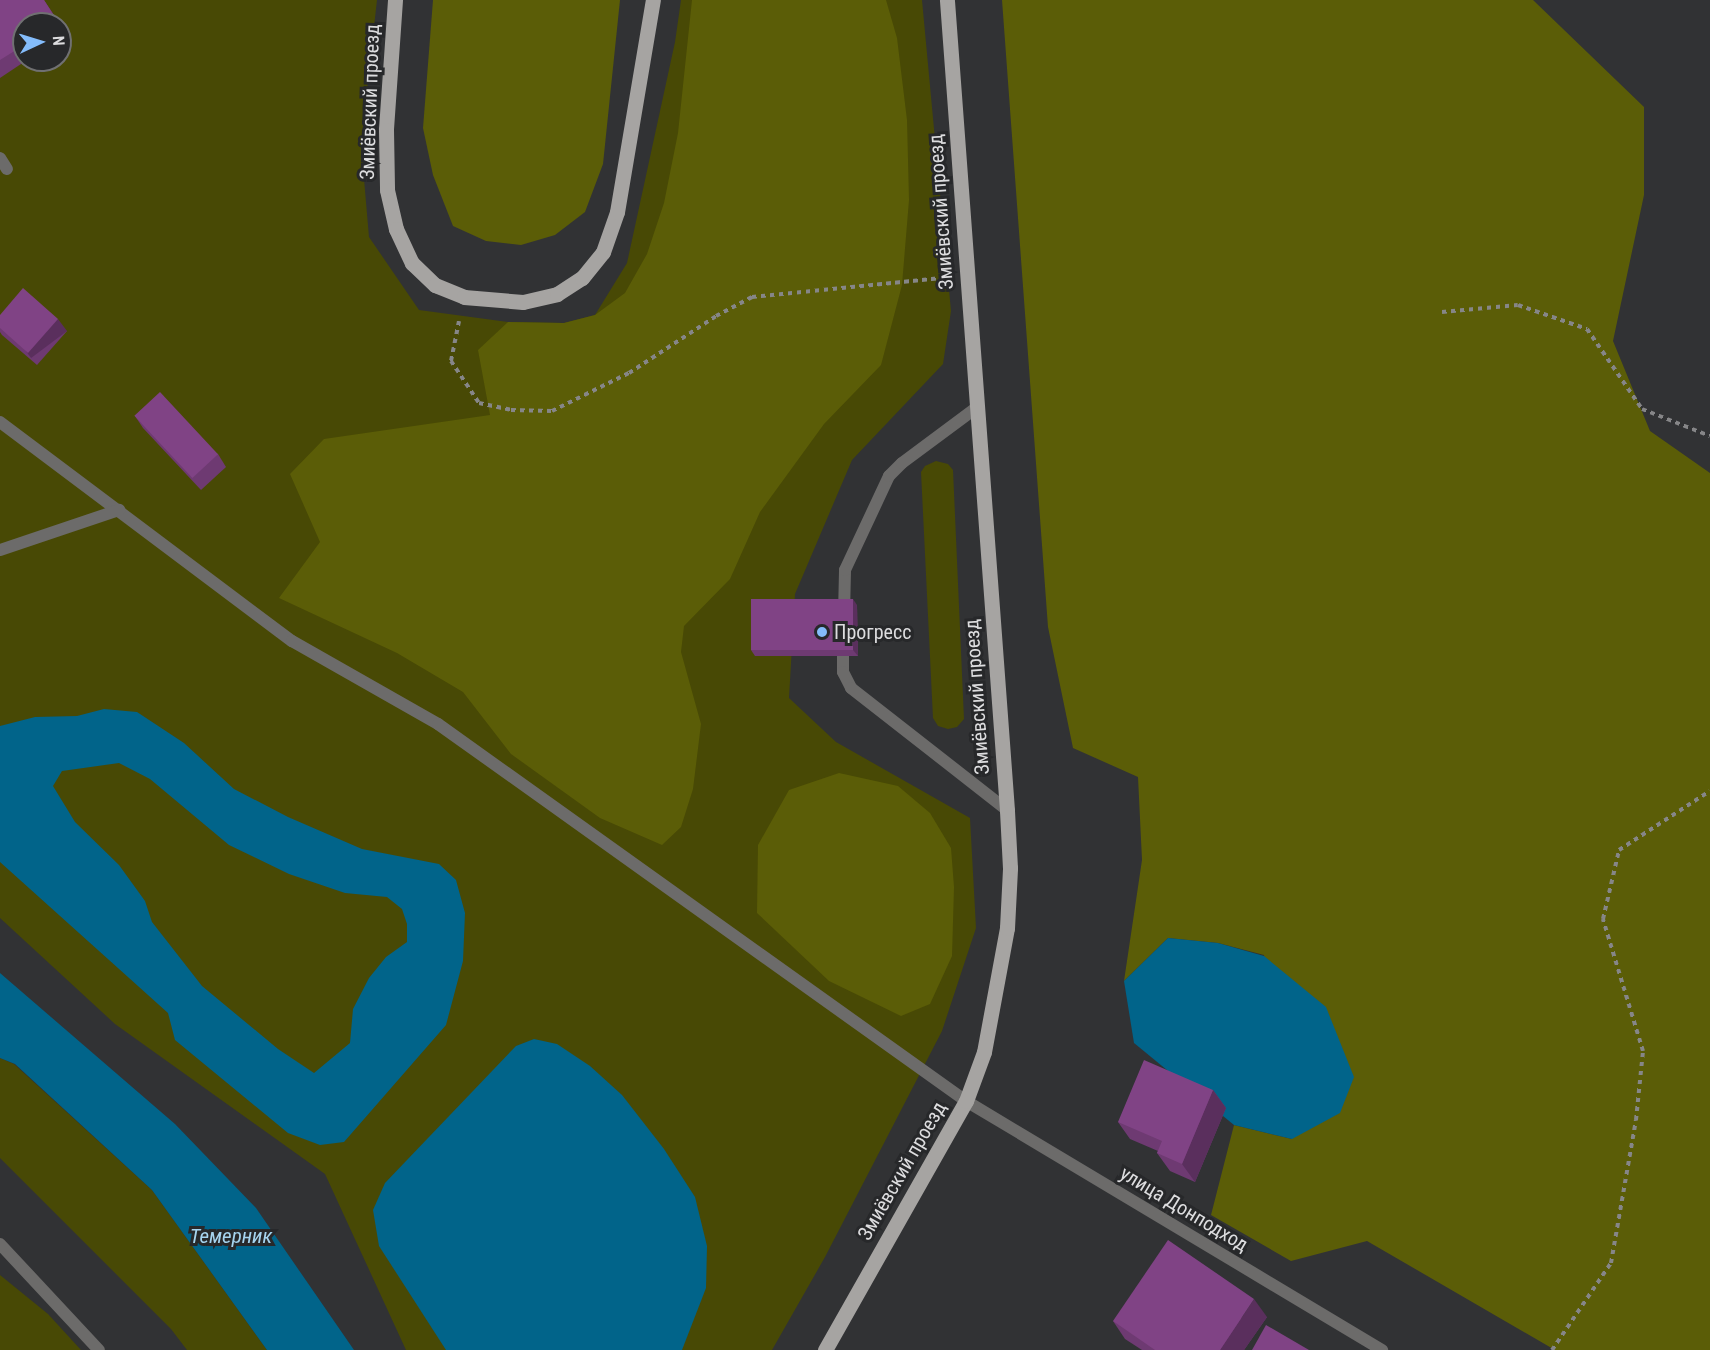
<!DOCTYPE html>
<html>
<head>
<meta charset="utf-8">
<style>
  body { margin:0 }
  #map { position:relative; width:1710px; height:1350px; overflow:hidden; background:#313234; font-family:"Roboto Condensed",sans-serif }
  div>[style] { position:absolute }
  [style*='--x'] { left:calc(var(--x)*1px); top:calc(var(--y)*1px); width:calc(var(--w)*1px); rotate:calc(var(--a)*1deg) }
  .green>* { inset:0; background:#484905 }
  .forest>* { inset:0; background:#5b5d07 }
  .water>* { inset:0; background:#01648a }
  .path>* { height:4px; margin-top:-2px; transform-origin:0; background:repeating-linear-gradient(90deg,#868688 0 4.5px,transparent 0 9px) }
  .lane>* { height:12px; margin:-6px; padding:0 6px; transform-origin:6px; border-radius:6px; background:#6c6b6a }
  .street>* { height:12px; margin:-6px; padding:0 6px; transform-origin:6px; border-radius:6px; background:#6c6b6a }
  .primary>* { height:15px; margin:-7.5px; padding:0 7.5px; transform-origin:7.5px; border-radius:7.5px; background:#a6a4a2 }
  .wall>* { inset:0; background:#6e3a72 }
  .shaded-wall>* { inset:0; background:#5a2f5d; transform-origin:0 0 }
  .building>* { inset:0; background:#804385; transform-origin:0 0 }
  .dots>* { width:16px; height:16px; translate:-50% -50%; box-sizing:border-box; border:3px solid #27282a; border-radius:50% }
  span { translate:-50% -50%; white-space:nowrap; text-align:center; line-height:1.15; -webkit-text-stroke:6px #27282a; paint-order:stroke }
  .street-label { font-size:20px; color:#dddddf }
  .poi-label { font-size:20px; color:#dddddf }
  .left { translate:0 -50%; text-align:left }
  .water-label { font-size:21px; color:#a6d4ef; font-style:italic }
  .north { position:absolute; left:12px; top:12px; width:60px; height:60px; box-sizing:border-box; background:#27282a; border:2px solid #707072; border-radius:50%; rotate:86deg; font-size:16px; font-weight:700; line-height:24px; text-align:center; color:#dddddf }
  .north::after { content:''; display:block; margin:auto; width:21px; height:27px; background:#84bcfb; clip-path:polygon(50% 0,100% 100%,50% 72%,0 100%) }
</style>
</head>
<body>
<div id="map">
  <div class="green">
    <i style="clip-path:polygon(evenodd,0 0,377px 0,361px 144px,369px 237px,419px 310px,508px 322px,564px 323px,595px 315px,627px 263px,675px 42px,681px 0,922px 0,951px 311px,943px 364px,852px 460px,795px 594px,789px 698px,836px 742px,970px 818px,976px 928px,942px 1031px,825px 1257px,772px 1350px,406px 1350px,325px 1174px,115px 1024px,0 918px,0 0,24px 24px,60px 24px,60px 60px,24px 60px,24px 24px)"></i>
    <i style="clip-path:polygon(936px 461px,948px 464px,953px 470px,964px 719px,957px 727px,948px 729px,938px 726px,933px 718px,921px 472px,925px 466px)"></i>
    <i style="clip-path:polygon(0 1058px,14px 1064px,152px 1190px,267px 1350px,187px 1350px,171px 1329px,0 1158px)"></i>
    <i style="clip-path:polygon(0 1275px,48px 1314px,81px 1350px,0 1350px)"></i>
  </div>
  <div class="forest">
    <i style="clip-path:polygon(433px 0,620px 0,603px 164px,585px 212px,555px 235px,521px 245px,486px 241px,453px 226px,433px 175px,423px 128px)"></i>
    <i style="clip-path:polygon(692px 0,886px 0,897px 38px,907px 120px,909px 200px,902px 285px,881px 365px,824px 424px,760px 512px,730px 579px,684px 626px,681px 652px,701px 724px,693px 789px,681px 827px,662px 845px,600px 818px,511px 754px,463px 692px,397px 653px,279px 598px,320px 542px,290px 474px,324px 439px,490px 415px,478px 350px,508px 322px,564px 323px,595px 315px,625px 293px,647px 254px,664px 203px,678px 133px)"></i>
    <i style="clip-path:polygon(1002px 0,1533px 0,1644px 107px,1644px 195px,1613px 341px,1650px 431px,1710px 473px,1710px 1350px,1555px 1350px,1367px 1241px,1291px 1261px,1211px 1215px,1234px 1125px,1292px 1139px,1264px 955px,1218px 943px,1168px 938px,1124px 981px,1142px 860px,1138px 777px,1073px 748px,1048px 627px)"></i>
    <i style="clip-path:polygon(839px 773px,898px 786px,930px 813px,951px 848px,954px 887px,952px 956px,930px 1004px,901px 1016px,829px 981px,757px 913px,758px 845px,789px 790px)"></i>
  </div>
  <div class="water">
    <i style="clip-path:polygon(evenodd,104px 709px,137px 712px,184px 743px,234px 789px,288px 817px,362px 849px,439px 864px,456px 880px,465px 913px,463px 961px,446px 1025px,344px 1142px,320px 1145px,288px 1133px,175px 1040px,168px 1013px,0 862px,0 726px,35px 717px,77px 716px,104px 709px,119px 763px,150px 779px,229px 845px,289px 874px,345px 893px,387px 897px,402px 909px,407px 924px,407px 942px,386px 957px,369px 978px,353px 1009px,350px 1043px,314px 1073px,278px 1049px,202px 986px,152px 922px,145px 901px,119px 865px,75px 822px,53px 786px,62px 771px,119px 763px)"></i>
    <i style="clip-path:polygon(1168px 938px,1218px 943px,1264px 956px,1326px 1007px,1354px 1077px,1340px 1113px,1292px 1139px,1234px 1125px,1134px 1043px,1124px 981px)"></i>
    <i style="clip-path:polygon(0 973px,175px 1124px,256px 1208px,354px 1350px,267px 1350px,152px 1190px,15px 1064px,0 1058px)"></i>
    <i style="clip-path:polygon(534px 1039px,557px 1044px,590px 1066px,622px 1095px,664px 1149px,695px 1197px,707px 1246px,706px 1288px,682px 1350px,446px 1350px,379px 1246px,373px 1210px,385px 1183px,516px 1046px)"></i>
  </div>
  <div class="path">
    <i style="--x:1442;--y:312;--w:76;--a:-5.3"></i>
    <i style="--x:1518;--y:305;--w:73;--a:19.2"></i>
    <i style="--x:1587;--y:329;--w:97;--a:55.5"></i>
    <i style="--x:1642;--y:409;--w:73;--a:21.7"></i>
    <i style="--x:459;--y:321;--w:41;--a:101.3"></i>
    <i style="--x:451;--y:361;--w:50;--a:56.3"></i>
    <i style="--x:479;--y:403;--w:33;--a:12"></i>
    <i style="--x:511;--y:410;--w:41;--a:1.4"></i>
    <i style="--x:552;--y:411;--w:86;--a:-26.3"></i>
    <i style="--x:629;--y:373;--w:104;--a:-33.2"></i>
    <i style="--x:716;--y:316;--w:41;--a:-27.8"></i>
    <i style="--x:752;--y:297;--w:193;--a:-5.7"></i>
    <i style="--x:1552;--y:1350;--w:105;--a:-55.9"></i>
    <i style="--x:1611;--y:1263;--w:145;--a:-80.1"></i>
    <i style="--x:1636;--y:1120;--w:69;--a:-84.2"></i>
    <i style="--x:1643;--y:1051;--w:138;--a:-106.9"></i>
    <i style="--x:1603;--y:919;--w:71;--a:-76.9"></i>
    <i style="--x:1619;--y:850;--w:108;--a:-33"></i>
  </div>
  <div class="lane">
    <i style="--x:844;--y:615;--w:45;--a:-88.7"></i>
    <i style="--x:845;--y:570;--w:104;--a:-64.9"></i>
    <i style="--x:889;--y:476;--w:18;--a:-45"></i>
    <i style="--x:902;--y:463;--w:92;--a:-36.6"></i>
    <i style="--x:843;--y:642;--w:30;--a:90"></i>
    <i style="--x:843;--y:672;--w:18;--a:63"></i>
    <i style="--x:851;--y:688;--w:198;--a:38"></i>
  </div>
  <div class="street">
    <i style="--x:0;--y:158;--w:13;--a:58"></i>
    <i style="--x:0;--y:422;--w:365;--a:36.9"></i>
    <i style="--x:292;--y:641;--w:168;--a:29.6"></i>
    <i style="--x:438;--y:724;--w:649;--a:35.53"></i>
    <i style="--x:966;--y:1101;--w:485;--a:30.9"></i>
    <i style="--x:0;--y:550;--w:126;--a:-18.6"></i>
    <i style="--x:0;--y:1244;--w:145;--a:47"></i>
  </div>
  <div class="primary">
    <i style="--x:395;--y:0;--w:130;--a:94"></i>
    <i style="--x:386;--y:130;--w:60;--a:89"></i>
    <i style="--x:387;--y:190;--w:40;--a:77"></i>
    <i style="--x:396;--y:229;--w:38;--a:65"></i>
    <i style="--x:412;--y:263;--w:32;--a:44"></i>
    <i style="--x:435;--y:285;--w:31;--a:22"></i>
    <i style="--x:464;--y:297;--w:59;--a:4.8"></i>
    <i style="--x:523;--y:302;--w:35;--a:-13"></i>
    <i style="--x:557;--y:294;--w:30;--a:-33"></i>
    <i style="--x:582;--y:278;--w:33;--a:-51"></i>
    <i style="--x:603;--y:252;--w:42;--a:-70.7"></i>
    <i style="--x:617;--y:212;--w:215;--a:-80.4"></i>
    <i style="--x:825;--y:1350;--w:286;--a:-60.5"></i>
    <i style="--x:966;--y:1101;--w:52;--a:-69.8"></i>
    <i style="--x:984;--y:1052;--w:126;--a:-79.5"></i>
    <i style="--x:1007;--y:928;--w:60;--a:-87.1"></i>
    <i style="--x:1010;--y:868;--w:58;--a:-93"></i>
    <i style="--x:1007;--y:810;--w:812;--a:-94.24"></i>
  </div>
  <div class="wall">
    <i style="clip-path:polygon(0 0,44px 0,60px 24px,24px 24px,24px 60px,27px 60px,0 78px)"></i>
    <i style="clip-path:polygon(60px 24px,67px 34px,60px 39px)"></i>
    <i style="clip-path:polygon(0 315px,67px 331px,37px 365px,2px 335px,0 332px)"></i>
    <i style="clip-path:polygon(135px 416px,218px 454px,226px 467px,201px 490px,143px 428px)"></i>
    <i style="clip-path:polygon(857px 605px,858px 656px,755px 656px,751px 650px)"></i>
    <i style="clip-path:polygon(1213px 1090px,1226px 1108px,1195px 1182px,1170px 1171px,1157px 1153px,1158px 1151px,1130px 1139px,1118px 1122px)"></i>
    <i style="clip-path:polygon(1267px 1317px,1244px 1350px,1142px 1350px,1125px 1339px,1113px 1321px)"></i>
  </div>
  <div class="shaded-wall">
    <i style="left:58px;top:319px;width:15px;height:45px;rotate:53deg"></i>
    <i style="clip-path:polygon(853px 599px,857px 605px,858px 656px,853px 650px)"></i>
    <i style="clip-path:polygon(1213px 1090px,1226px 1108px,1195px 1182px,1182px 1164px)"></i>
    <i style="clip-path:polygon(1254px 1299px,1267px 1317px,1244px 1350px,1220px 1350px)"></i>
  </div>
  <div class="building">
    <i style="clip-path:polygon(0 0,44px 0,58px 22px,55px 24px,24px 24px,24px 45px,0 60px)"></i>
    <i style="clip-path:polygon(23px 288px,58px 319px,28px 353px,0 328px,0 315px)"></i>
    <i style="left:160px;top:392px;width:85px;height:35px;rotate:47deg"></i>
    <i style="left:751px;top:599px;width:102px;height:51px"></i>
    <i style="clip-path:polygon(1144px 1060px,1213px 1090px,1182px 1164px,1157px 1153px,1162px 1141px,1118px 1122px)"></i>
    <i style="clip-path:polygon(1168px 1240px,1254px 1299px,1220px 1350px,1155px 1350px,1113px 1321px)"></i>
    <i style="clip-path:polygon(1266px 1325px,1309px 1350px,1252px 1350px)"></i>
  </div>
  <div class="dots">
    <i style="left:822px;top:632px;background:#84bcfb"></i>
  </div>
  <div class="street-label">
    <span style="left:370px;top:102px;rotate:-88deg">Змиёвский проезд</span>
    <span style="left:941px;top:212px;rotate:-94deg">Змиёвский проезд</span>
    <span style="left:977px;top:697px;rotate:-94deg">Змиёвский проезд</span>
    <span style="left:902px;top:1171px;rotate:-60deg">Змиёвский проезд</span>
    <span style="left:1184px;top:1209px;rotate:31deg">улица Донподход</span>
  </div>
  <div class="poi-label">
    <span class="left" style="left:834px;top:632px">Прогресс</span>
  </div>
  <div class="water-label">
    <span style="left:231px;top:1236px">Темерник</span>
  </div>
  <div class="north">N</div>
</div>
</body>
</html>
